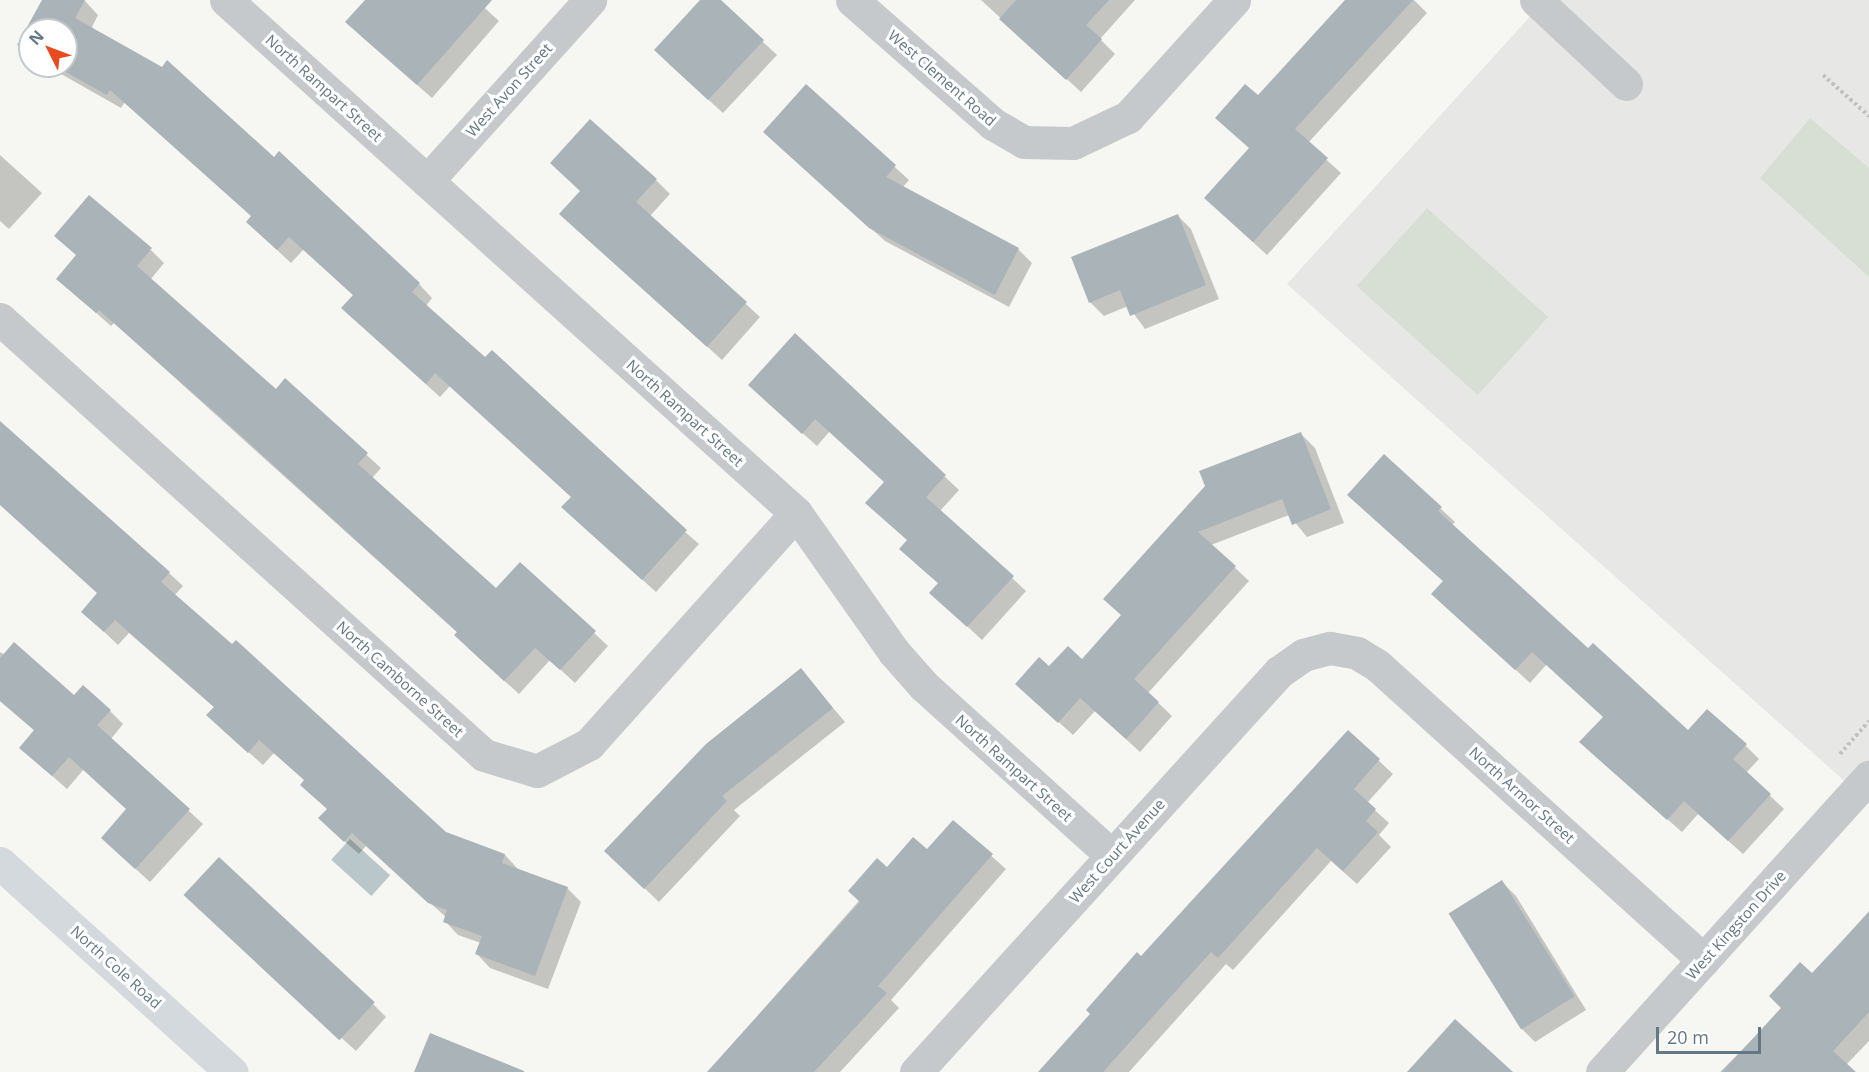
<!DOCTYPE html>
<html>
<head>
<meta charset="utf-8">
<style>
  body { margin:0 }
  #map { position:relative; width:1869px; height:1072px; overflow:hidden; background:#f6f6f2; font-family:"Open Sans",sans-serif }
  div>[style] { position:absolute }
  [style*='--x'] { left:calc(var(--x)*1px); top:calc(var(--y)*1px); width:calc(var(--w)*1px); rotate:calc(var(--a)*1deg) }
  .built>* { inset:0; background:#e7e8e6 }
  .green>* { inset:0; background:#d7ded3; transform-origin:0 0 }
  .water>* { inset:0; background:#bac7ca; transform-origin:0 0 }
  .shadow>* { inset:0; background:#0003 }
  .building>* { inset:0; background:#aab3b8; transform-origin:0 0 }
  .path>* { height:4px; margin-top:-2px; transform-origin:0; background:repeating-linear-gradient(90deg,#bfc1c3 0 3px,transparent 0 6px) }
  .minor>* { height:33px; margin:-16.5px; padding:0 16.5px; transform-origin:16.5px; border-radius:16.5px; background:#c6c9cc }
  .major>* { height:33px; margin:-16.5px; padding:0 16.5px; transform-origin:16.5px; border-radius:16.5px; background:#d4d9dd }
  span { translate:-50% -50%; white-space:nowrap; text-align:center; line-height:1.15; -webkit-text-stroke:6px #fff; paint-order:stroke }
  .street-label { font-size:15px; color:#647785 }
  .north { position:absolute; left:18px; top:18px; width:60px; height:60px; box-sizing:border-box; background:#fff; border:2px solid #c1c9ce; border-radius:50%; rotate:312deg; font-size:16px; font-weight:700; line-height:24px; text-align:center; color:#647785 }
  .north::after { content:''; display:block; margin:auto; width:21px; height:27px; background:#e94b1f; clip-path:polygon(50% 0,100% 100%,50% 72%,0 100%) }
  .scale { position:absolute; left:1656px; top:1027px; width:105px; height:27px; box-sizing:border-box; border:3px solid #647785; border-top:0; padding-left:8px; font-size:18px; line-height:21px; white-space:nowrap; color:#647785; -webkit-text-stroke:4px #fff; paint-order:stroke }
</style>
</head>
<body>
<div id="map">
  <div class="built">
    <i style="clip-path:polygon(1545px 0,1869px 0,1869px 803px,1287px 284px)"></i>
  </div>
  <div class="green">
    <i style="clip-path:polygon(1810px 118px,1869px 168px,1869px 277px,1760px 178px)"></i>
    <i style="left:1427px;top:208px;width:163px;height:105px;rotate:42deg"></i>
  </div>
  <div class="water">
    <i style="left:350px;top:839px;width:54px;height:28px;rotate:42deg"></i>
  </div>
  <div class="shadow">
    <i style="clip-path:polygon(44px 0,85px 1px,98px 15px,91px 29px,274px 159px,419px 284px,432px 298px,426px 306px,699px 544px,656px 592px,577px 521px,572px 497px,450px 386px,440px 397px,357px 322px,354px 296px,304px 249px,291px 263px,262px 236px,253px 217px,125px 102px,121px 108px,47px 66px,66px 66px,66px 30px,30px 30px,30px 55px,19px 44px)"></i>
    <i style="clip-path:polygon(367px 0,476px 0,499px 21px,432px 98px,361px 36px)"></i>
    <i style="clip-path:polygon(702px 0,718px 0,777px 55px,723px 113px,669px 64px)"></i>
    <i style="clip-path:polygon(981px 0,1135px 0,1100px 39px,1115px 54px,1081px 92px)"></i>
    <i style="clip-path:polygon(1347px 0,1414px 0,1427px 13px,1308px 143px,1341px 173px,1267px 255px,1220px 212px,1250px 149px,1258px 97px)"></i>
    <i style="clip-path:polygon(806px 86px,909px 180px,902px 188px,1019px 250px,1032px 263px,1009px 307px,885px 241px,779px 146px)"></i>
    <i style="clip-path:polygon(0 155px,42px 193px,9px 229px,0 221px)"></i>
    <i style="clip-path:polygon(656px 180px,670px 194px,650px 216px,760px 317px,722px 360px,575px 228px,582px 191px)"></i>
    <i style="clip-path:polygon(1177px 215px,1191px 229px,1219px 299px,1145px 329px,1128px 306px,1104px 316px,1090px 302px)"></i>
    <i style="clip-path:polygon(151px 250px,164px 263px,151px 279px,276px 391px,285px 381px,381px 468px,372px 478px,497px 590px,520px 564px,608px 646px,575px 683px,550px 660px,519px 694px,469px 649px,458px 633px,114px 323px,111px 326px,58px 279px)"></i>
    <i style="clip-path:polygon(795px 335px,959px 490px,940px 511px,1026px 591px,982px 640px,945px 606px,939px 584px,915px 563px,886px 482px,830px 431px,817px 446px,764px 399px)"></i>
    <i style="clip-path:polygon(0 422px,169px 573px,183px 586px,174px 596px,445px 834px,505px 855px,518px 869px,567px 888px,581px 902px,548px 989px,490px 968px,477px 954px,481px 943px,458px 935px,445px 921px,446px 917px,366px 846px,359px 854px,334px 832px,328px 810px,306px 781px,274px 753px,263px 765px,222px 729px,215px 708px,129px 633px,118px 645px,97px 625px,99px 594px,0 504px)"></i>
    <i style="clip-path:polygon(1301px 434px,1315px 448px,1344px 523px,1307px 537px,1289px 515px,1211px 545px,1249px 581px,1148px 693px,1172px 716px,1140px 752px,1095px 711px,1073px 735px,1031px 697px,1050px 668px,1082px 661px,1123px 616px,1106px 599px)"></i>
    <i style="clip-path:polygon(1384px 456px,1455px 522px,1452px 525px,1588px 651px,1688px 732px,1745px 745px,1759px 759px,1746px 773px,1784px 809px,1743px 854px,1698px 814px,1682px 832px,1595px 756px,1605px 717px,1547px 664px,1530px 683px,1447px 607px,1444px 582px,1363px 509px)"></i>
    <i style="clip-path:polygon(0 652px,74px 697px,110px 711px,123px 724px,111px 739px,203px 824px,150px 882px,116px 851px,128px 810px,84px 769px,67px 789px,35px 761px,35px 731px,0 701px)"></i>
    <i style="clip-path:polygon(801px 670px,845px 722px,734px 810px,740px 816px,659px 902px,620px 865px)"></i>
    <i style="clip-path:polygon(1348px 732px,1393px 774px,1367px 803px,1389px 823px,1379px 835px,1391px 847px,1357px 884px,1331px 861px,1233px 970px,1226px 964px,1129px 1072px,1039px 1072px)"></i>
    <i style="clip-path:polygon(953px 822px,1006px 869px,891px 1000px,899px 1008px,840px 1072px,708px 1072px,887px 869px,927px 851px)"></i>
    <i style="clip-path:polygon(1502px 882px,1516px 896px,1586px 1010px,1535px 1042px,1521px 1028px,1451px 914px)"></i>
    <i style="clip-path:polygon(200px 909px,373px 1004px,386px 1017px,356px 1051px)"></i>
    <i style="clip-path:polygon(1869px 911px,1869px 1041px,1846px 1065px,1854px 1072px,1720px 1072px,1783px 1009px)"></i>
  </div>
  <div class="building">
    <i style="clip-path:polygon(42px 0,85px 0,75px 18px,162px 67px,167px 60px,274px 157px,279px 151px,420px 283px,412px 292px,485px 357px,492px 350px,687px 530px,642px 580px,561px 507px,571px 497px,435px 373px,426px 384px,341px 308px,353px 295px,289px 237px,277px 250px,246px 222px,251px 216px,110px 90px,107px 95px,55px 66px,66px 66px,66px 30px,30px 30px,30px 52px,17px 45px)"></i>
    <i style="clip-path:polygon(365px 0,492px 0,417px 85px,345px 22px)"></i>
    <i style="clip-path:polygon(700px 0,721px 0,764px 40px,708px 100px,654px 50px)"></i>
    <i style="clip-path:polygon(1016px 0,1109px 0,1086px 25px,1102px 39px,1066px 80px,999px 19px)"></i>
    <i style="clip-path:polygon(1345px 0,1413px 0,1295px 129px,1328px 158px,1253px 242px,1204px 198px,1249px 148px,1215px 118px,1245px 84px,1258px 95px)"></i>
    <i style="clip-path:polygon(806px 84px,896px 165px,886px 177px,1019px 248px,995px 295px,869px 228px,763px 132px)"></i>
    <i style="clip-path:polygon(590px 119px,657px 179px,636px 202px,747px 302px,707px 347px,559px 214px,580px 191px,550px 163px)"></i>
    <i style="clip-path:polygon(89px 195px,152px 248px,137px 266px,276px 389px,285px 378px,368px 453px,358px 464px,496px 588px,520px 562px,596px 631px,560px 670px,535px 648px,504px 681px,454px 635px,457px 632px,237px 432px,99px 310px,96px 313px,56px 279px,76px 255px,54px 236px)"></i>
    <i style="clip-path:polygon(1178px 214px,1206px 285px,1130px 316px,1120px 290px,1089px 303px,1071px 257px)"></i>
    <i style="clip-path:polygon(795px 333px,946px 475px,926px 497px,1014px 576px,967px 627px,929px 593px,938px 583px,899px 549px,907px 540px,865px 503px,884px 482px,815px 419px,802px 434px,748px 385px)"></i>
    <i style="clip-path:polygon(0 421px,170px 572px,161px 582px,232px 644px,236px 640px,446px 832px,505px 854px,502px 863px,568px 887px,535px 976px,475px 954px,482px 936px,443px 922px,447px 910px,428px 903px,352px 833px,344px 842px,318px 818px,327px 809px,300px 785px,304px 780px,259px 740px,248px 753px,206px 715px,214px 707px,115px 620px,104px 632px,81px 612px,97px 593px,0 505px)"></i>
    <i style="clip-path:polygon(1301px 432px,1331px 509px,1292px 525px,1282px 499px,1198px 532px,1236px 566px,1134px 679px,1159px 702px,1126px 739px,1080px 698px,1058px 723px,1015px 684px,1039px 657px,1049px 666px,1068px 646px,1082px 659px,1121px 615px,1103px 599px,1205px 486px,1199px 471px)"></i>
    <i style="clip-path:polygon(1384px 454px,1442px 507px,1438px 511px,1588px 648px,1593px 643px,1688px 730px,1707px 709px,1747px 744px,1733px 759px,1771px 794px,1728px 841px,1684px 801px,1667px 820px,1579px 742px,1603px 717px,1532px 652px,1515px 670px,1431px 594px,1443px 581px,1347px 495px)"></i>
    <i style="clip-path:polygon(14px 642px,74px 695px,83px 685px,111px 710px,97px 725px,190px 809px,135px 869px,101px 838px,126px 809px,69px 757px,52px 776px,19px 748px,34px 730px,0 701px,0 658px)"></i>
    <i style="clip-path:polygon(801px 668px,833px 708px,722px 796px,727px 801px,644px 889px,604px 851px,706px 744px)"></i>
    <i style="clip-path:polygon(1348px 730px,1380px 759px,1354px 789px,1376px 809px,1366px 821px,1378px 832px,1343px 871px,1317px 848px,1218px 958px,1211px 952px,1103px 1072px,1038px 1072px,1090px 1014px,1086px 1010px,1137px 952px,1141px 956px)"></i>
    <i style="clip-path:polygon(953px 820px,993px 854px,878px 986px,887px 993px,814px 1072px,707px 1072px,860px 902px,848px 891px,877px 858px,887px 867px,913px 837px,927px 849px)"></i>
    <i style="left:219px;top:857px;width:213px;height:52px;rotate:43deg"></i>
    <i style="left:1502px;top:880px;width:137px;height:63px;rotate:58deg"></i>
    <i style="clip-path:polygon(1869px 912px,1869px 1012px,1833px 1051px,1856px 1072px,1722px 1072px,1781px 1008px,1769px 996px,1800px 962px,1812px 973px)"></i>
    <i style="clip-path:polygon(1455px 1019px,1513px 1072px,1407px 1072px)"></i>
    <i style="clip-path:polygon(430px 1033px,524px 1071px,524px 1072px,414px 1072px)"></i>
  </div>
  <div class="path">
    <i style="--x:1823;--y:75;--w:62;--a:41.7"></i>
    <i style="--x:1840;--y:754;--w:44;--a:-48.7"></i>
  </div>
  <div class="minor">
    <i style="--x:226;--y:0;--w:767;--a:41.99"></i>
    <i style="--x:796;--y:513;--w:170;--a:54.8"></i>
    <i style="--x:894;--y:652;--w:45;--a:48.6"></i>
    <i style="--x:924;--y:686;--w:253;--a:42.1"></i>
    <i style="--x:852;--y:0;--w:188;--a:41.3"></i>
    <i style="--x:993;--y:124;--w:36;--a:30"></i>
    <i style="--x:1024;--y:142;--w:49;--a:1.2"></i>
    <i style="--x:1073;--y:143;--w:61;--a:-25.3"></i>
    <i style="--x:1128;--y:117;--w:158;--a:-47.8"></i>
    <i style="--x:1536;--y:0;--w:123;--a:43"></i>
    <i style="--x:427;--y:181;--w:244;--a:-48"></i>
    <i style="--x:0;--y:319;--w:651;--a:42.01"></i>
    <i style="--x:484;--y:755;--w:55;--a:16.8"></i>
    <i style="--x:537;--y:771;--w:59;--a:-27.4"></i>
    <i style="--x:589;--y:744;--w:310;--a:-48.1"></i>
    <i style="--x:916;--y:1072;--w:540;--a:-47.78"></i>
    <i style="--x:1279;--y:672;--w:29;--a:-35"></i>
    <i style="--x:1303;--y:655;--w:28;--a:-15"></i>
    <i style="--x:1330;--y:648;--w:27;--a:10"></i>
    <i style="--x:1357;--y:653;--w:23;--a:31"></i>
    <i style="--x:1377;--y:665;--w:440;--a:42.1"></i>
    <i style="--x:1602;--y:1072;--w:398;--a:-47.9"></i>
  </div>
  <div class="major">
    <i style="--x:0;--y:863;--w:312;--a:42.1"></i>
  </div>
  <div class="street-label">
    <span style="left:942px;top:78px;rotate:41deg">West Clement Road</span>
    <span style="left:324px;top:88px;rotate:42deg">North Rampart Street</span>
    <span style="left:509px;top:90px;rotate:-48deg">West Avon Street</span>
    <span style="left:685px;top:413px;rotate:42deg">North Rampart Street</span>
    <span style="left:400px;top:679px;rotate:42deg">North Camborne Street</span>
    <span style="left:1014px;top:768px;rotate:42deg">North Rampart Street</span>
    <span style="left:1522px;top:795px;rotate:42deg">North Armor Street</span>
    <span style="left:1117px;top:851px;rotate:-48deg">West Court Avenue</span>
    <span style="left:1736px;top:925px;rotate:-48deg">West Kingston Drive</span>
    <span style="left:116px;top:967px;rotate:42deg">North Cole Road</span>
  </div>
  <div class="north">N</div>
  <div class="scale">20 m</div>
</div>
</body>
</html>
